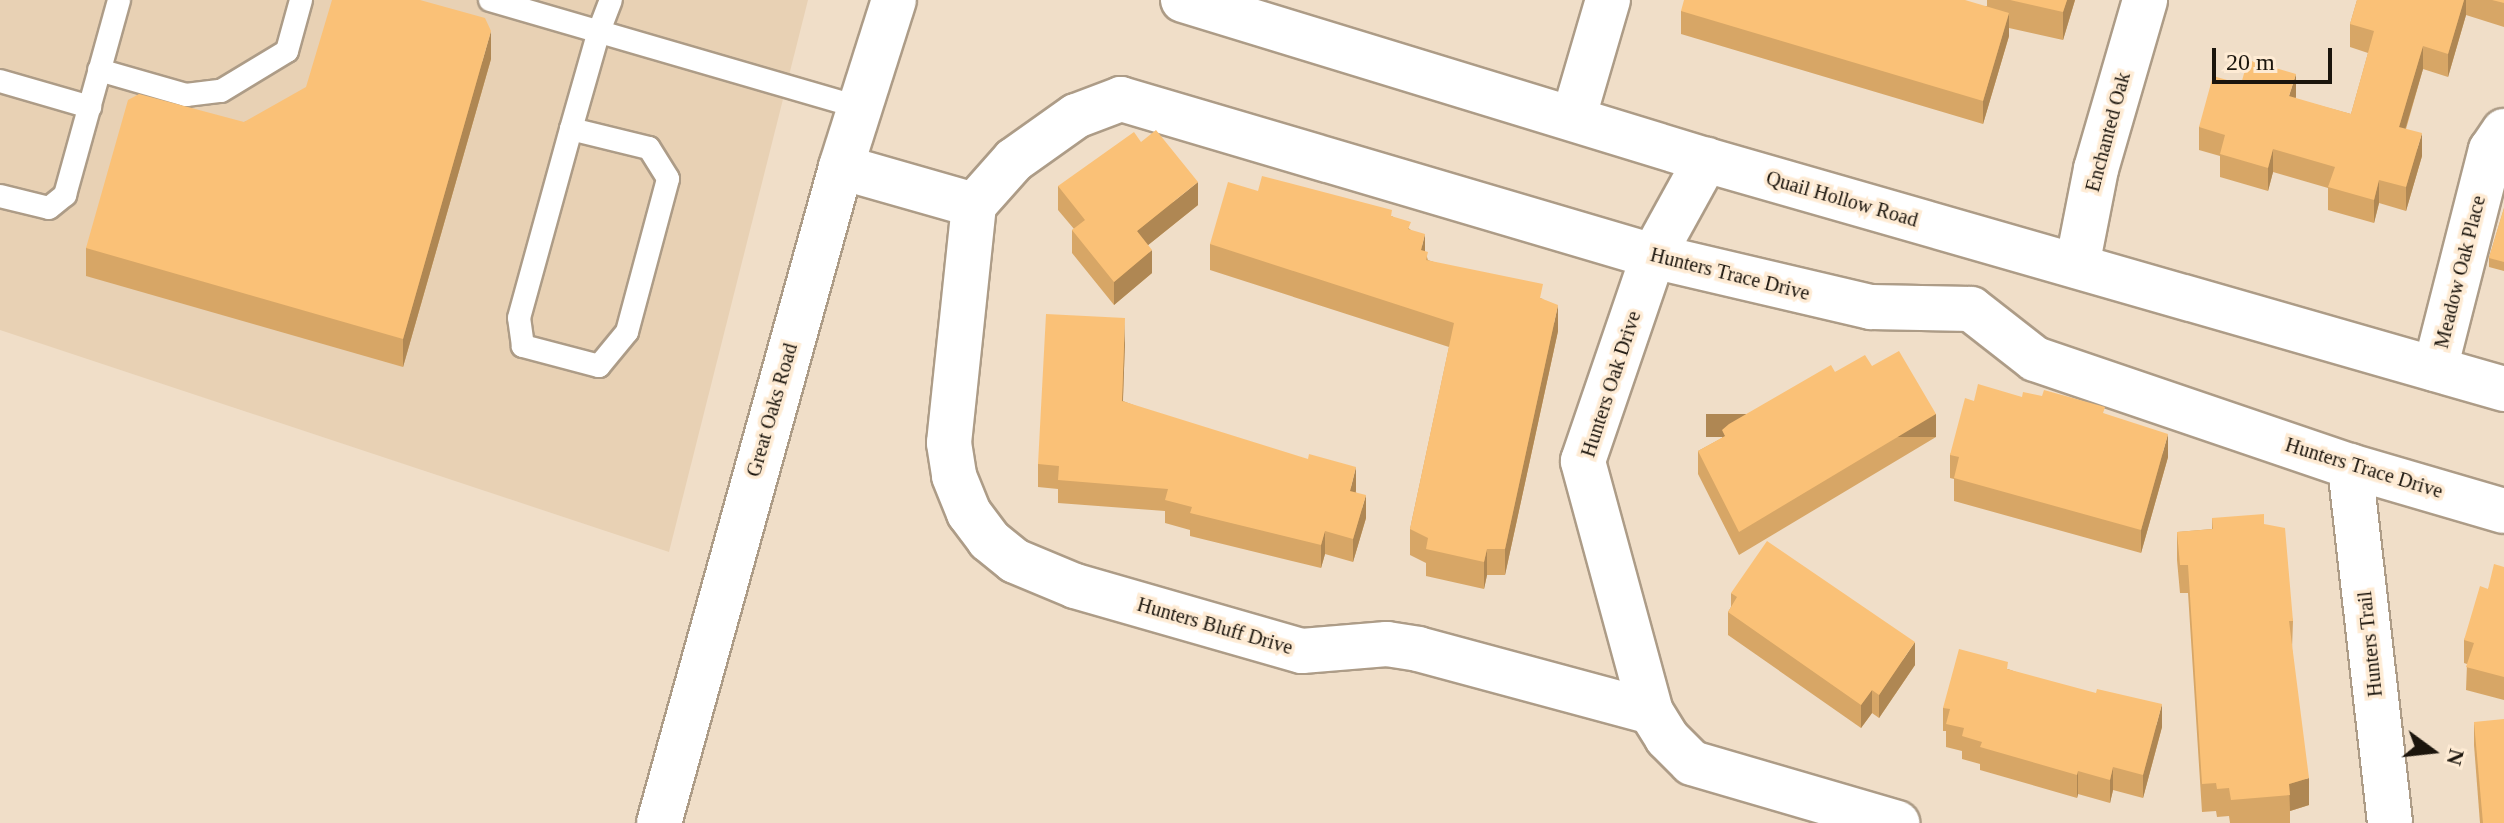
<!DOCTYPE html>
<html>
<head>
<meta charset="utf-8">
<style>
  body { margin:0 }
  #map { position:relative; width:2504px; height:823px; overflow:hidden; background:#f0dec8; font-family:Georgia,serif }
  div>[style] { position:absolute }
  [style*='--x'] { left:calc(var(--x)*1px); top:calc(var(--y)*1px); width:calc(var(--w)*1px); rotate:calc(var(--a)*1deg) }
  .built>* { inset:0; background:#e8d1b4 }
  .roads { filter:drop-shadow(2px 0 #ad9c87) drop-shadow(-2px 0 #ad9c87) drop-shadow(0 2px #ad9c87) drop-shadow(0 -2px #ad9c87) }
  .service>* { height:22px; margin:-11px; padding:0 11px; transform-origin:11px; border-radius:11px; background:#fff }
  .minor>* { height:44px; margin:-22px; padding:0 22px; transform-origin:22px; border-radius:22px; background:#fff }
  .wall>* { inset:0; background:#d7a666 }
  .shaded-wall>* { inset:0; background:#af8753; transform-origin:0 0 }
  .building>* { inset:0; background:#fac177 }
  span { translate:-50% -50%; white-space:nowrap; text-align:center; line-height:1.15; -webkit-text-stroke:7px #feebd4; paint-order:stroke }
  .street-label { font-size:20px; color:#1b150d }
  .north { position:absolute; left:2392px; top:711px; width:80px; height:80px; -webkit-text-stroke:6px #feebd4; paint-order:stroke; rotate:105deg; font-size:22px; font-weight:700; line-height:32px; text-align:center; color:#1b150d }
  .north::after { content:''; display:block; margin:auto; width:28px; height:36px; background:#1b150d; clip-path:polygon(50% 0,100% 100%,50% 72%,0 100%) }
  .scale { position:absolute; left:2212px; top:48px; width:120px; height:36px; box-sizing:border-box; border:4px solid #1b150d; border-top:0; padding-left:10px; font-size:24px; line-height:28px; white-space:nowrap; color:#1b150d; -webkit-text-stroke:6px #feebd4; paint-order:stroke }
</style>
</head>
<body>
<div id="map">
  <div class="built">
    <i style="clip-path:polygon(0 0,808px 0,669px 552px,0 330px)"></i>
  </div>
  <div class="roads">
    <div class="service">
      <i style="--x:490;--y:0;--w:384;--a:16.2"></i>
      <i style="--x:99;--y:70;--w:91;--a:16"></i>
      <i style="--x:186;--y:95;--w:35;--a:-7"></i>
      <i style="--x:221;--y:91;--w:77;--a:-31.2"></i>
      <i style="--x:287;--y:51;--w:53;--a:-74.6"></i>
      <i style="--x:0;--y:81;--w:94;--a:16.1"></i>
      <i style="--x:571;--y:129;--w:80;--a:13.7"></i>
      <i style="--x:649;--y:148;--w:36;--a:58"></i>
      <i style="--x:668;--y:179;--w:158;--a:105"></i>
      <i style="--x:627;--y:332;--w:44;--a:129.5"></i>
      <i style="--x:599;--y:366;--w:79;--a:-165.3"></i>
      <i style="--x:523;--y:346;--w:28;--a:-98"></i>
      <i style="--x:519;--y:318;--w:196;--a:-74.6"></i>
      <i style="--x:571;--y:129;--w:102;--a:-74.1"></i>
      <i style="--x:599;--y:31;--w:33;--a:-69"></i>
      <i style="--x:0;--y:196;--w:50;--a:13.8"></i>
      <i style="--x:49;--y:208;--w:21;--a:-39"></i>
      <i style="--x:65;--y:195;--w:202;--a:-74.5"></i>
    </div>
    <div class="minor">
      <i style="--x:1183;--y:0;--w:547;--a:17.01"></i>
      <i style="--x:1706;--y:160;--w:830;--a:16.01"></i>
      <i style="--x:1574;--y:116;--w:121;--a:-73.7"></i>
      <i style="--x:841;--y:167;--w:138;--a:15.9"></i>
      <i style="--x:974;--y:205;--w:60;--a:-48.4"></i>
      <i style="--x:1014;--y:160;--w:76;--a:-35.4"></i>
      <i style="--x:1076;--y:116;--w:48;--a:-20.7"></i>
      <i style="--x:1121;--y:99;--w:555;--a:16.44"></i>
      <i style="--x:1653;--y:256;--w:224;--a:13.2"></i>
      <i style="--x:1871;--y:307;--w:100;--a:1.1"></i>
      <i style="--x:1971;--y:309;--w:81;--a:38"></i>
      <i style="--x:2035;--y:359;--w:333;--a:18.8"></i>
      <i style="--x:2350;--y:466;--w:160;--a:16.3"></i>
      <i style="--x:974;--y:205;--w:239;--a:96"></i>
      <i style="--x:949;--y:443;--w:33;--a:81"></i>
      <i style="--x:954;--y:476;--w:40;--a:68"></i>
      <i style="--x:969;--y:513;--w:34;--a:53"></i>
      <i style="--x:989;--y:540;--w:33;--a:39"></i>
      <i style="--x:1015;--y:561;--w:65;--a:22.6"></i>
      <i style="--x:1075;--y:586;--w:236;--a:16"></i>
      <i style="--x:1302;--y:651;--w:85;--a:-4.7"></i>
      <i style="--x:1387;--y:644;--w:31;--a:9"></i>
      <i style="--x:1418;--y:649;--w:241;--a:15.1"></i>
      <i style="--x:1651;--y:712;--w:31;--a:58"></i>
      <i style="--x:1667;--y:738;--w:35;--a:45"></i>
      <i style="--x:1692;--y:763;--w:214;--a:16.3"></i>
      <i style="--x:2077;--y:266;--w:99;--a:-78.9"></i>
      <i style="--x:2096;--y:169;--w:176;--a:-73.8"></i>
      <i style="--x:2435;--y:369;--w:226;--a:-75.7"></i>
      <i style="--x:2491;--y:150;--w:23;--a:-56"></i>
      <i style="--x:2350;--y:466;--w:359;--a:83.6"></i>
      <i style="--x:1651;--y:712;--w:260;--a:-105.2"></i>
      <i style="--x:1583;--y:461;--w:217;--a:-71.1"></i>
      <i style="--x:1653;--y:256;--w:110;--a:-61.1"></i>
      <i style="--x:659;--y:823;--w:681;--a:-74.49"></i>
      <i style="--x:841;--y:167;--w:175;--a:-72.4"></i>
    </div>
  </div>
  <div class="wall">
    <i style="clip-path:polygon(1987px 0,2075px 0,2063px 40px,2009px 28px,2009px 36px,1983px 124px,1681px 34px,1681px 11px,1987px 6px)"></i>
    <i style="clip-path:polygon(2357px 0,2504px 0,2504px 27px,2466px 15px,2448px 77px,2423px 69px,2406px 129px,2422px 156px,2406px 211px,2379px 203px,2374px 223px,2328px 210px,2328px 188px,2273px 172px,2268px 191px,2220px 177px,2220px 156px,2199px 150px,2199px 127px,2241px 84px,2351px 114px,2368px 53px,2350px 47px,2350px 24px)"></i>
    <i style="clip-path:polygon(491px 59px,403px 367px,86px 276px,86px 248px,244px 122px)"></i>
    <i style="clip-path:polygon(1058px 186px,1198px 205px,1148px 245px,1152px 273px,1114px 305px,1072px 253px,1072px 230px,1074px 229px,1058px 210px)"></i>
    <i style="clip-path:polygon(2504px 208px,2504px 271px,2489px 267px,2489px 258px)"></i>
    <i style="clip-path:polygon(1392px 216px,1411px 230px,1425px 251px,1428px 260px,1543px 299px,1558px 331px,1505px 575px,1487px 575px,1484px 589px,1426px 576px,1426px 563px,1410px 555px,1410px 529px,1449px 347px,1210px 270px,1210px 244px)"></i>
    <i style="clip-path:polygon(1125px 341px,1123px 401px,1356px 490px,1356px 492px,1366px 518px,1353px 562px,1325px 554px,1321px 568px,1190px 536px,1190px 530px,1165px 523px,1165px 511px,1058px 503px,1058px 489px,1038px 487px,1038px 464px)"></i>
    <i style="clip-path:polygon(1872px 366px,1936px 437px,1739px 555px,1698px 474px,1698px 451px,1722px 438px,1722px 430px,1835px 372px)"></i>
    <i style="clip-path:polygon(2022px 397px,2105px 414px,2168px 457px,2141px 553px,1954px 501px,1954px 479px,1950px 478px,1950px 455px,1974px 401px)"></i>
    <i style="clip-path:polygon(2212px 518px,2264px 524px,2293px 621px,2292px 649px,2309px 805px,2290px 811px,2290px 823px,2230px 823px,2229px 816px,2217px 817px,2216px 811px,2202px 812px,2188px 593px,2180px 593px,2177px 560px,2177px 532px,2212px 529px)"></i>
    <i style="clip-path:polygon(2504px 567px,2504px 700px,2466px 690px,2467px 664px,2464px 663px,2464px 640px,2488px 589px)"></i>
    <i style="clip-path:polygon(1731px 593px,1915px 665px,1879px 718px,1872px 713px,1861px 728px,1728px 635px,1728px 612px,1731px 607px)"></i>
    <i style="clip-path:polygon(2008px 669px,2162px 727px,2143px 798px,2113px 790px,2110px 803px,2078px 794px,2077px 798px,1980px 770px,1980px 764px,1962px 759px,1962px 751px,1946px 747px,1946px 731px,1943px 731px,1943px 708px)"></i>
    <i style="clip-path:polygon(2474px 722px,2504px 823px,2480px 823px,2474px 745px)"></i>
  </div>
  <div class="shaded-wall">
    <i style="clip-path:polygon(2067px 0,2075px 0,2063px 40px,2063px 12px)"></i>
    <i style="clip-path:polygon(2464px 0,2466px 0,2466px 15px,2448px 77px,2448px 54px)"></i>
    <i style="clip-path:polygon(2009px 13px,2009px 36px,1983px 124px,1983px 101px)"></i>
    <i style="clip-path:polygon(491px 31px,491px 59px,403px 367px,403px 339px)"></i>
    <i style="clip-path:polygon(2423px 46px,2423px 69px,2399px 150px,2399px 127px)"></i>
    <i style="clip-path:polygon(2296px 74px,2296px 97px,2289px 120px,2289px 96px)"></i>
    <i style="clip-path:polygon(2422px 133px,2422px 156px,2406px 211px,2406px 187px)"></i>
    <i style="clip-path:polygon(2273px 149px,2273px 172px,2268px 191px,2268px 168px)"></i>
    <i style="clip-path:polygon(2379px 180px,2379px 203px,2374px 223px,2374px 200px)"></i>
    <i style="clip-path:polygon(1198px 182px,1198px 205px,1137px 254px,1137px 231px)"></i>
    <i style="clip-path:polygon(1425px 234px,1425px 260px,1421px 250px)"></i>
    <i style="clip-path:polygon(1152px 250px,1152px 273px,1114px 305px,1114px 282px)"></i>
    <i style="clip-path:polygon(1558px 305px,1558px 331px,1505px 575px,1505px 549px)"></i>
    <i style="clip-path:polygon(1125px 318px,1125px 341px,1122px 424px,1122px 401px)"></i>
    <i style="left:1936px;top:414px;width:23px;height:230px;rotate:90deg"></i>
    <i style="clip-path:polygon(2168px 434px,2168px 457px,2141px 553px,2141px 530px)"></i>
    <i style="clip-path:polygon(1356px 467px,1356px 490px,1350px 514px,1350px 491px)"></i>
    <i style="clip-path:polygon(1366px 495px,1366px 518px,1353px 562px,1353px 539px)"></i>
    <i style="clip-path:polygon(1325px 531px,1325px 554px,1321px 568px,1321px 545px)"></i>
    <i style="clip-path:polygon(1487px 549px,1487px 575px,1484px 589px,1484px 562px)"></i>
    <i style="clip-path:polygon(1915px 642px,1915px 665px,1879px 718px,1879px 695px)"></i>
    <i style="clip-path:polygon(1872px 690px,1872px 713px,1861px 728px,1861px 705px)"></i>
    <i style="clip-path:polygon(2162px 704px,2162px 727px,2143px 798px,2143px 775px)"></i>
    <i style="clip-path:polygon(2113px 767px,2113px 790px,2110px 803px,2110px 780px)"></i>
    <i style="clip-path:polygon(2078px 771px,2078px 794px,2077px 798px,2077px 775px)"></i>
    <i style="clip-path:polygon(2309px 778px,2309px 805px,2290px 811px,2289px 784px)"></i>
  </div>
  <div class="building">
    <i style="clip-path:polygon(332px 0,420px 0,485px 18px,491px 31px,403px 339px,86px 248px,128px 100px,139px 94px,244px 122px,306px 87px)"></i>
    <i style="clip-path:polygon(1684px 0,1965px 0,2009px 13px,1983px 101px,1681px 11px)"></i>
    <i style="clip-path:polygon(2010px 0,2067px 0,2063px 12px)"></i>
    <i style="clip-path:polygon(2357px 0,2464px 0,2448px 54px,2423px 46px,2399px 127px,2422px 133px,2406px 187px,2379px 180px,2374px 200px,2328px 187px,2335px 167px,2273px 149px,2268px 168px,2220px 154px,2225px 135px,2199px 127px,2213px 76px,2241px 84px,2248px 60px,2296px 74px,2289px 96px,2351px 114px,2374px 31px,2350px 24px)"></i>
    <i style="clip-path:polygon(2492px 0,2504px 0,2504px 3px)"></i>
    <i style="clip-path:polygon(1156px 130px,1198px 182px,1137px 231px,1152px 250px,1114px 282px,1072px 230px,1085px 220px,1058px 186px,1134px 132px,1141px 142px)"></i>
    <i style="clip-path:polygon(1262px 176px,1392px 210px,1391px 216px,1411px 222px,1408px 229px,1425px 234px,1421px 250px,1428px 252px,1426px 260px,1543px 284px,1540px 298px,1558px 305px,1505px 549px,1487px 549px,1484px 562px,1426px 549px,1428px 538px,1410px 529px,1454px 323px,1210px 244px,1228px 182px,1258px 191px)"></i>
    <i style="clip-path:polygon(2504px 208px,2504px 262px,2489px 258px)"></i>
    <i style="clip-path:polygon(1046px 314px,1125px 318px,1122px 401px,1308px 459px,1309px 454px,1356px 467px,1350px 491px,1366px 495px,1353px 539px,1325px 531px,1321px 545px,1190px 513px,1192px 507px,1165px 500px,1168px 489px,1058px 480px,1059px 466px,1038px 464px)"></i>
    <i style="clip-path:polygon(1899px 351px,1936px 414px,1739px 532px,1698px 451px,1725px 436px,1722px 430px,1729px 424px,1831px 365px,1835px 372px,1865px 355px,1872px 366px)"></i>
    <i style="clip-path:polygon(1978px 384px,2022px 397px,2023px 392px,2042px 396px,2044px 390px,2105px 407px,2103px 413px,2168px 434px,2141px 530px,1954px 478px,1959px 457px,1950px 455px,1965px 398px,1974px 401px)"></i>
    <i style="clip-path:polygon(2264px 514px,2264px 524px,2285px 528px,2293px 621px,2289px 621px,2309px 778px,2289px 784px,2290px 795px,2231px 800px,2229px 788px,2217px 789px,2216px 783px,2202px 784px,2188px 565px,2180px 565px,2177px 532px,2213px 529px,2212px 518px)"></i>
    <i style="clip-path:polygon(1767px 541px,1915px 642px,1879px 695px,1872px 690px,1861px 705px,1728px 612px,1737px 597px,1731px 593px)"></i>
    <i style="clip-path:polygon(2494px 564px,2504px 567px,2504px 677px,2466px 667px,2474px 643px,2464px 640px,2480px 586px,2488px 589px)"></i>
    <i style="clip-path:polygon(1959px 649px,2008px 662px,2007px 669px,2096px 693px,2097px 689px,2162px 704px,2143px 775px,2113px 767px,2110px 780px,2078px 771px,2077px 775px,1980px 747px,1982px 742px,1962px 736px,1964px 728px,1946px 724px,1950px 709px,1943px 708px)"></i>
    <i style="clip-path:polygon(2504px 719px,2504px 823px,2483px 823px,2474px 722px)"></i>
  </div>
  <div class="street-label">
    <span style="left:2108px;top:132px;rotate:-75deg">Enchanted Oak</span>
    <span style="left:1842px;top:199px;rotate:16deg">Quail Hollow Road</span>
    <span style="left:2460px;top:272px;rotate:-76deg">Meadow Oak Place</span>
    <span style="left:1730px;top:274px;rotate:14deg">Hunters Trace Drive</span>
    <span style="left:1611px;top:384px;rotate:-72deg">Hunters Oak Drive</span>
    <span style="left:772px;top:410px;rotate:-74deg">Great Oaks Road</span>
    <span style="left:2364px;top:468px;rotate:17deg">Hunters Trace Drive</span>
    <span style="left:1215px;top:626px;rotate:16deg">Hunters Bluff Drive</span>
    <span style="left:2370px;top:644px;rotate:-96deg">Hunters Trail</span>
  </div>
  <div class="north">N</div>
  <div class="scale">20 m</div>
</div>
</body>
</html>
